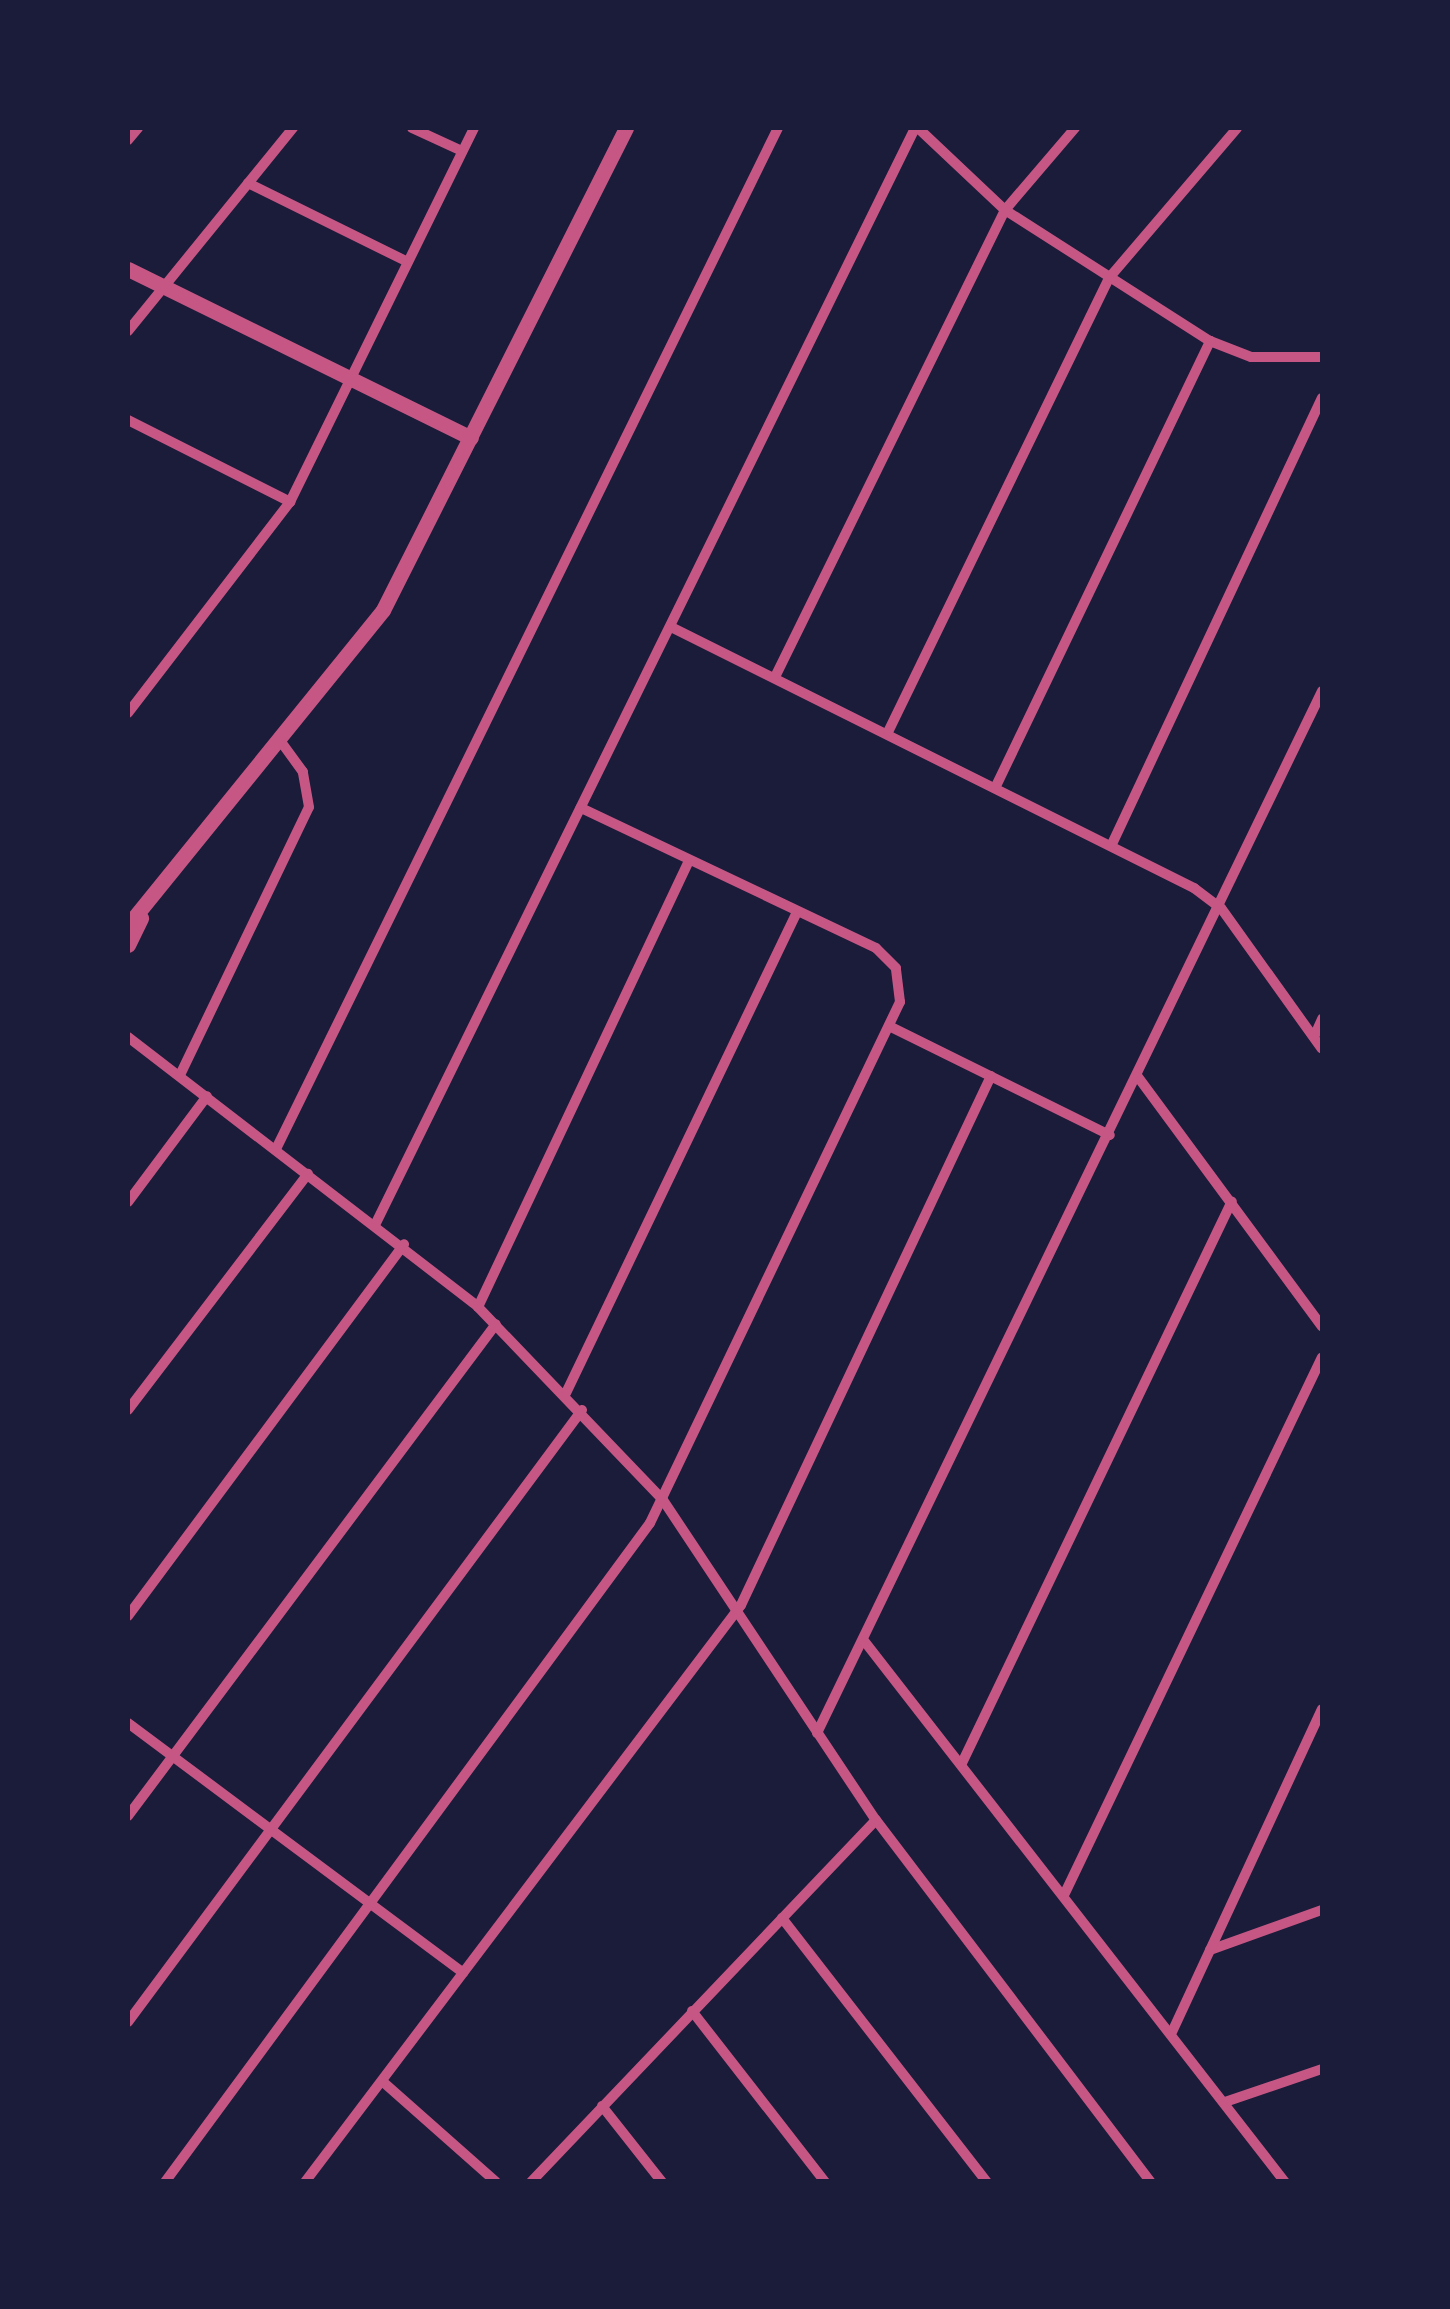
<!DOCTYPE html>
<html>
<head>
<meta charset="utf-8">
<style>
  body { margin:0 }
  #map { position:relative; width:1450px; height:2309px; overflow:hidden; background:#1b1b3a; font-family:Raleway,sans-serif }
  div>[style] { position:absolute }
  [style*='--x'] { left:calc(var(--x)*1px); top:calc(var(--y)*1px); width:calc(var(--w)*1px); rotate:calc(var(--a)*1deg) }
  .minor>* { height:10px; margin:-5px; padding:0 5px; transform-origin:5px; border-radius:5px; background:#c65784 }
  .tertiary>* { height:15px; margin:-7.5px; padding:0 7.5px; transform-origin:7.5px; border-radius:7.5px; background:#c65784 }
  span { translate:-50% -50%; white-space:nowrap; text-align:center; line-height:1.15; -webkit-text-stroke:9px #1b1b3a; paint-order:stroke }
  .frame { position:absolute; inset:0; border:130px solid #1b1b3a; pointer-events:none }
</style>
</head>
<body>
<div id="map">
  <div class="minor">
    <i style="--x:412;--y:128;--w:55;--a:24.7"></i>
    <i style="--x:918;--y:128;--w:120;--a:43.3"></i>
    <i style="--x:1005;--y:210;--w:243;--a:32.6"></i>
    <i style="--x:1210;--y:341;--w:44;--a:21.3"></i>
    <i style="--x:1251;--y:357;--w:71;--a:0"></i>
    <i style="--x:128;--y:140;--w:16;--a:-50"></i>
    <i style="--x:248;--y:183;--w:178;--a:26.3"></i>
    <i style="--x:128;--y:331;--w:262;--a:-50.9"></i>
    <i style="--x:128;--y:420;--w:182;--a:26.8"></i>
    <i style="--x:671;--y:627;--w:585;--a:26.52"></i>
    <i style="--x:1194;--y:888;--w:34;--a:37"></i>
    <i style="--x:1221;--y:908;--w:173;--a:54.4"></i>
    <i style="--x:775;--y:677;--w:521;--a:-63.78"></i>
    <i style="--x:1005;--y:210;--w:108;--a:-49.5"></i>
    <i style="--x:128;--y:713;--w:266;--a:-52.5"></i>
    <i style="--x:290;--y:502;--w:417;--a:-63.8"></i>
    <i style="--x:888;--y:732;--w:505;--a:-64.04"></i>
    <i style="--x:1109;--y:278;--w:197;--a:-49.5"></i>
    <i style="--x:997;--y:784;--w:492;--a:-64.3"></i>
    <i style="--x:1112;--y:844;--w:493;--a:-64.8"></i>
    <i style="--x:891;--y:1027;--w:244;--a:26.3"></i>
    <i style="--x:128;--y:1037;--w:442;--a:37.6"></i>
    <i style="--x:478;--y:1307;--w:267;--a:46.2"></i>
    <i style="--x:663;--y:1500;--w:384;--a:56.4"></i>
    <i style="--x:876;--y:1820;--w:455;--a:52.8"></i>
    <i style="--x:1314;--y:1037;--w:20;--a:-66"></i>
    <i style="--x:180;--y:1075;--w:297;--a:-64.3"></i>
    <i style="--x:309;--y:807;--w:36;--a:-100"></i>
    <i style="--x:303;--y:772;--w:37;--a:-126"></i>
    <i style="--x:1138;--y:1077;--w:310;--a:53.6"></i>
    <i style="--x:276;--y:1149;--w:1138;--a:-63.82"></i>
    <i style="--x:128;--y:1202;--w:132;--a:-53.3"></i>
    <i style="--x:376;--y:1223;--w:1220;--a:-63.79"></i>
    <i style="--x:478;--y:1307;--w:493;--a:-64.7"></i>
    <i style="--x:566;--y:1393;--w:534;--a:-64.35"></i>
    <i style="--x:128;--y:1410;--w:297;--a:-52.7"></i>
    <i style="--x:128;--y:1616;--w:463;--a:-53.4"></i>
    <i style="--x:865;--y:1642;--w:684;--a:52.13"></i>
    <i style="--x:128;--y:1723;--w:418;--a:36.7"></i>
    <i style="--x:817;--y:1733;--w:1158;--a:-64.14"></i>
    <i style="--x:962;--y:1763;--w:623;--a:-64.34"></i>
    <i style="--x:128;--y:1816;--w:614;--a:-53.2"></i>
    <i style="--x:1065;--y:1893;--w:594;--a:-64.38"></i>
    <i style="--x:782;--y:1918;--w:334;--a:52.2"></i>
    <i style="--x:1210;--y:1950;--w:119;--a:-19.7"></i>
    <i style="--x:692;--y:2011;--w:217;--a:52.1"></i>
    <i style="--x:128;--y:2022;--w:762;--a:-53.43"></i>
    <i style="--x:1172;--y:2032;--w:356;--a:-65.1"></i>
    <i style="--x:382;--y:2081;--w:152;--a:41.5"></i>
    <i style="--x:1225;--y:2102;--w:102;--a:-18.8"></i>
    <i style="--x:602;--y:2106;--w:97;--a:51.7"></i>
    <i style="--x:165;--y:2182;--w:818;--a:-53.65"></i>
    <i style="--x:650;--y:1523;--w:578;--a:-64.37"></i>
    <i style="--x:900;--y:1002;--w:34;--a:-97"></i>
    <i style="--x:896;--y:968;--w:28;--a:-135"></i>
    <i style="--x:876;--y:948;--w:327;--a:-154.6"></i>
    <i style="--x:305;--y:2182;--w:723;--a:-52.92"></i>
    <i style="--x:741;--y:1605;--w:585;--a:-64.71"></i>
    <i style="--x:531;--y:2182;--w:500;--a:-46.38"></i>
  </div>
  <div class="tertiary">
    <i style="--x:128;--y:269;--w:382;--a:26.2"></i>
    <i style="--x:128;--y:925;--w:405;--a:-51"></i>
    <i style="--x:383;--y:610;--w:540;--a:-63.25"></i>
    <i style="--x:128;--y:945;--w:30;--a:-64"></i>
  </div>
  <div class="frame"></div>
</div>
</body>
</html>
